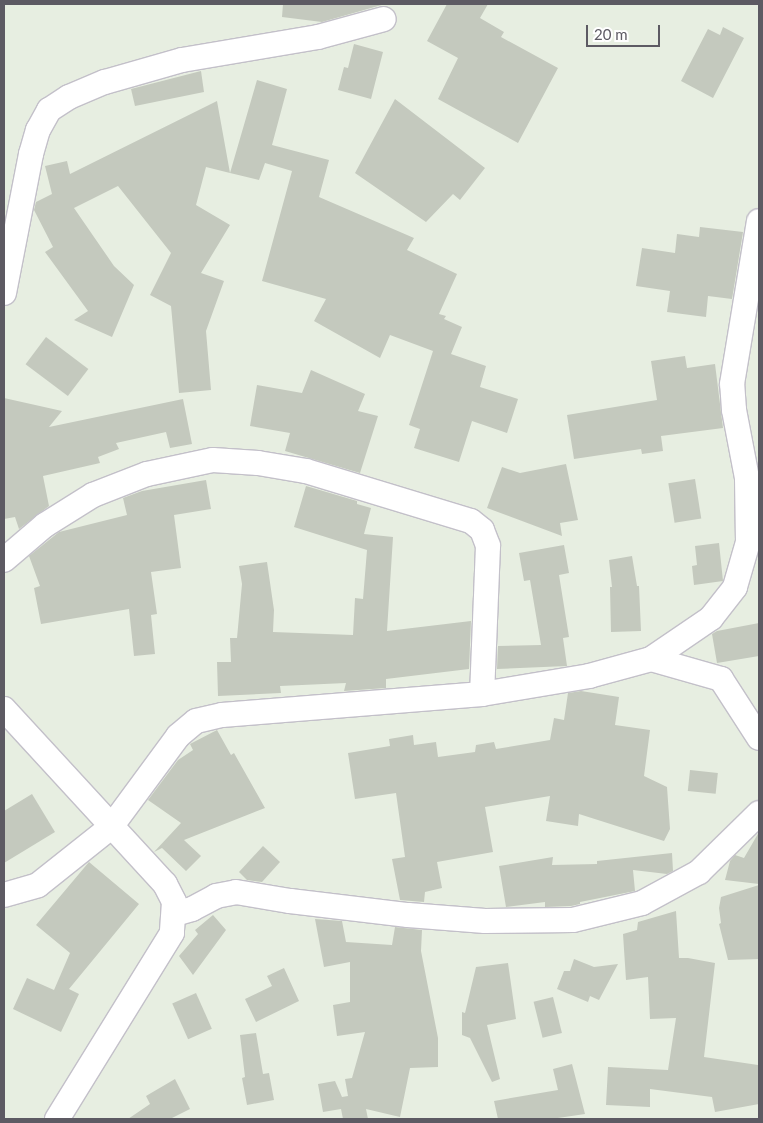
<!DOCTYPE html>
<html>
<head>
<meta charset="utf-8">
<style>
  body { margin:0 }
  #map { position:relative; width:763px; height:1123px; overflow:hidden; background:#e7eee1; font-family:Lato,sans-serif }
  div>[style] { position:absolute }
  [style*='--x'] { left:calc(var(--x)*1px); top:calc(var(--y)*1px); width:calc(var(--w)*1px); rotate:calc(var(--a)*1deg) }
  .building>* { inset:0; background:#c4c9be; transform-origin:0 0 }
  .roads { filter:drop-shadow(1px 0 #c3c0c9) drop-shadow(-1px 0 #c3c0c9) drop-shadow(0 1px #c3c0c9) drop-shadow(0 -1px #c3c0c9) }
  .minor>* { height:24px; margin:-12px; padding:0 12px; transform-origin:12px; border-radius:12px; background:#fff }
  span { translate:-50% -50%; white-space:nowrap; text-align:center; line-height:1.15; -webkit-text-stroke:4.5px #fff; paint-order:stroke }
  .frame { position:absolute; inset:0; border:5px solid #5d5a63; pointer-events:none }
  .scale { position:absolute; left:586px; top:25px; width:74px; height:22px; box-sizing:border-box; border:2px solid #5d5a63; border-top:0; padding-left:6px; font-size:15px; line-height:18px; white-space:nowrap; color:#5d5a63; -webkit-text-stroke:4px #fff; paint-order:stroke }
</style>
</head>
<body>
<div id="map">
  <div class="building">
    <i style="clip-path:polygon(283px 4px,385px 4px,322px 22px,282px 17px)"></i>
    <i style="clip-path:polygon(447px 4px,488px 4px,480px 18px,504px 32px,501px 37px,558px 68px,518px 143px,438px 99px,458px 58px,427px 41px)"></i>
    <i style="clip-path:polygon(723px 27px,744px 38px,713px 98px,681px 81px,708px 29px,720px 35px)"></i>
    <i style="clip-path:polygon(354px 44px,383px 52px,371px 99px,338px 90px,344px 67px,348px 68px)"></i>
    <i style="clip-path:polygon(201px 71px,204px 92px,135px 106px,131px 89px)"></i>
    <i style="clip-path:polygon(257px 80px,287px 89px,272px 145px,329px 160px,319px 197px,414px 238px,407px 250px,457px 274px,439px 314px,446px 316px,444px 319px,462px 327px,451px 354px,486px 366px,480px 387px,518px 399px,507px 433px,472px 421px,459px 462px,414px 448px,420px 429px,409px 425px,433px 351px,390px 335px,380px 358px,314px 321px,326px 299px,262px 281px,292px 171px,265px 163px,259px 180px,230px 173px)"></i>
    <i style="clip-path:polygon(395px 99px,485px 168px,460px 200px,453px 194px,426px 222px,355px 173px)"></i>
    <i style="clip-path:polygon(217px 101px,230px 173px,206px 167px,196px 205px,230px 225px,201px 273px,224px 281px,206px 331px,211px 390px,179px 393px,171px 306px,150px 295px,171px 253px,118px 186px,74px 208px,114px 266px,134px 285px,112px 337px,74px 320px,88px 311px,45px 252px,53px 247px,34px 210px,36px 202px,52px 194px,45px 166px,67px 161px,70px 174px)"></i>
    <i style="clip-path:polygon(700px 227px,743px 232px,732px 299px,708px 296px,706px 317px,667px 312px,670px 291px,636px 286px,642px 248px,675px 253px,677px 234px,699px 237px)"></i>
    <i style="left:46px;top:337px;width:53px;height:34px;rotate:37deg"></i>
    <i style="clip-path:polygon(685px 356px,687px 368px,715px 364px,723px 428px,661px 436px,663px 451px,642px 454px,641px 449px,574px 459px,567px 415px,657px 400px,651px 361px)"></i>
    <i style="clip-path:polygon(311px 370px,365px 394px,358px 411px,378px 416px,360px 473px,285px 451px,290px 433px,250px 426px,257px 385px,302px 393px)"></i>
    <i style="clip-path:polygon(4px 398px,62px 411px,49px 427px,183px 399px,192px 444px,170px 448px,166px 432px,116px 443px,119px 449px,98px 457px,100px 463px,43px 476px,49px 506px,19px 529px,15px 517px,4px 519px)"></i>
    <i style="clip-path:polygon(566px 464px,578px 520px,560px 523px,562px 536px,487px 508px,502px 467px,520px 473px)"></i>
    <i style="left:695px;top:479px;width:40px;height:27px;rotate:81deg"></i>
    <i style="clip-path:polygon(206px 480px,211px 509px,174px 515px,181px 568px,151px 572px,157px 614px,151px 615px,155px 654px,134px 656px,129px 609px,41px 624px,34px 588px,40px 586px,29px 556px,59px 532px,127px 515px,123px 498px,142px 491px)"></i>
    <i style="clip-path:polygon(306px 486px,357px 501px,357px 504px,371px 508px,364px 534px,393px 537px,387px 631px,471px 621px,469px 669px,386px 679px,386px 688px,344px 691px,346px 683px,280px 686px,281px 693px,218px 696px,217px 662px,231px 662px,230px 638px,237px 638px,242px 584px,239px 566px,267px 562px,274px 610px,273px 632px,353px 635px,355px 598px,363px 599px,367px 550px,294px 527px)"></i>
    <i style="clip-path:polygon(719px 543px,723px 581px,694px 585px,692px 566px,697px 565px,695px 546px)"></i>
    <i style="clip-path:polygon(564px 545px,569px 573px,559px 575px,569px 637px,563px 638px,567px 666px,497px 669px,498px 646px,541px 645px,530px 580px,524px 581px,519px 553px)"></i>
    <i style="clip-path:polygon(632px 556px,637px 586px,639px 586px,641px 631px,611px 632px,610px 587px,612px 587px,609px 560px)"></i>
    <i style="clip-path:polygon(759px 623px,759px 656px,717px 663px,712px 634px,717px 631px)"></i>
    <i style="clip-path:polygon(581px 691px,619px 697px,615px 725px,650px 730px,644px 776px,667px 787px,670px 829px,664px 841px,579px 814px,578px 826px,546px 821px,550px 796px,485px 807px,493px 852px,437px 862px,442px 888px,425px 892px,424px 902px,400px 900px,392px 859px,405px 857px,396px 793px,355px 799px,348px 753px,390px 746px,389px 739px,413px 735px,414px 745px,436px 742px,438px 757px,475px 752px,476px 745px,494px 742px,496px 749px,550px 740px,554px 718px,564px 720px,568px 693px)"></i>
    <i style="clip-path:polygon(217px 730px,231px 755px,234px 753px,265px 808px,184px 840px,201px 856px,186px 871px,162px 848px,154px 852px,181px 823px,148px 800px,178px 760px,193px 750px,190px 744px)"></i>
    <i style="left:690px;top:770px;width:28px;height:21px;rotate:6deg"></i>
    <i style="clip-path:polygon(32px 794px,55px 832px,4px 863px,4px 811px)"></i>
    <i style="clip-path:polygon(759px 832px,759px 884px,725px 880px,730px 861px,735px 855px,744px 858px)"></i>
    <i style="clip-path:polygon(263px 846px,280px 862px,262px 882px,247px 880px,239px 872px)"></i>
    <i style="clip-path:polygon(672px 853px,673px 871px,667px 874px,633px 870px,635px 891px,580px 902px,580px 904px,571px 906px,545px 907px,545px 902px,506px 907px,499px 866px,553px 857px,552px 865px,597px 864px,597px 861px)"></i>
    <i style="clip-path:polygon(89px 862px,139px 904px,69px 989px,79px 994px,61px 1032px,13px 1009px,27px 978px,54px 990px,70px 953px,36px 925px)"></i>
    <i style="clip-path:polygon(759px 885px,759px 959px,728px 960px,719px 924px,721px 923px,719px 908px,721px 897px)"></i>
    <i style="clip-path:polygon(676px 911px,679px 958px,688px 958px,715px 963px,704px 1057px,758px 1065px,759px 1104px,715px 1112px,712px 1097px,650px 1089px,650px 1107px,606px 1105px,608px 1067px,668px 1070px,676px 1018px,650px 1019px,648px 977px,626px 980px,623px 934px,637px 930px,638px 922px)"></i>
    <i style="clip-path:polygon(213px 915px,226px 930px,193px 975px,179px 956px,198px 934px,195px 930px)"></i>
    <i style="clip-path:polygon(315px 919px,342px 921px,346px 942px,392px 945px,395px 927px,422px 930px,421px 951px,438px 1038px,438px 1067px,410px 1068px,400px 1117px,366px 1109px,368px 1119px,343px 1119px,341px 1109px,323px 1112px,318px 1084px,335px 1081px,342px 1097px,348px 1096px,345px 1079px,352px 1078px,365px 1032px,337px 1036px,333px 1005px,350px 1002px,350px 962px,324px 967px)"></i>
    <i style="clip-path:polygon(574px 959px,594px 967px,618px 964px,599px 1000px,590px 996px,588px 1002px,557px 989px,564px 971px,570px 971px)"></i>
    <i style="clip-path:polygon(508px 963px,516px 1019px,487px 1025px,500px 1079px,492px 1082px,470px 1038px,462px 1035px,462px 1012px,465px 1013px,476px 967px)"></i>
    <i style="clip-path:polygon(284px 968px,299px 1001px,256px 1022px,245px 999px,272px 986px,267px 976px)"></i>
    <i style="left:196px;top:993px;width:39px;height:26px;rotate:66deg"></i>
    <i style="left:553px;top:997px;width:37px;height:20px;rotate:76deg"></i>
    <i style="clip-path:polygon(256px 1033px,263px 1074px,269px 1073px,274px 1100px,247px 1105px,242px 1078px,245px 1077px,240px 1035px)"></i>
    <i style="clip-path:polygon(572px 1064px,585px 1114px,551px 1119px,498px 1119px,494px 1101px,558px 1090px,553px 1069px)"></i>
    <i style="clip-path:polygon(175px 1079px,190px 1109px,170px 1119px,128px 1119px,150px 1104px,146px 1096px)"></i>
  </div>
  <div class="roads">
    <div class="minor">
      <i style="--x:4;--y:293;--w:142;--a:-79"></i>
      <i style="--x:31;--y:154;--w:25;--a:-74"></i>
      <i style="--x:38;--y:130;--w:23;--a:-61"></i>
      <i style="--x:49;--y:110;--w:24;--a:-33"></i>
      <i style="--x:69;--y:97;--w:39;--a:-23"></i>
      <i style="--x:105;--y:82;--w:80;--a:-15.9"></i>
      <i style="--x:182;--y:60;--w:138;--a:-9.6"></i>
      <i style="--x:318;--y:37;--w:68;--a:-15.3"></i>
      <i style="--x:4;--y:560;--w:54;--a:-40.5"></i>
      <i style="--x:45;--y:525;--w:57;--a:-32"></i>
      <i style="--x:93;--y:495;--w:58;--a:-21.3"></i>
      <i style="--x:147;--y:474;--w:67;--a:-12"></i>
      <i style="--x:213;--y:460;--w:45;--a:3.8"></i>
      <i style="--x:258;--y:463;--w:49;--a:9.5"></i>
      <i style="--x:306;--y:471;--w:172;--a:16.9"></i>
      <i style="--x:471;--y:521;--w:14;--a:39"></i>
      <i style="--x:482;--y:530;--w:17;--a:69"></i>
      <i style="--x:488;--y:546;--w:148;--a:92.3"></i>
      <i style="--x:651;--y:659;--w:73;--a:15.9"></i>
      <i style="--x:721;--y:679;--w:70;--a:57.2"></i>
      <i style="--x:4;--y:709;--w:238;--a:47.4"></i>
      <i style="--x:165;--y:884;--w:20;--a:63"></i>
      <i style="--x:174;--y:902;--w:31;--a:94"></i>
      <i style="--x:172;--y:933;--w:219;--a:121.7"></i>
      <i style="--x:4;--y:895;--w:35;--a:-16"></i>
      <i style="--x:38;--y:885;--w:93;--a:-38.5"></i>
      <i style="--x:111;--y:827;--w:113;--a:-53.6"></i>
      <i style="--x:178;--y:736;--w:23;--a:-40"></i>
      <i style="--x:196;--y:721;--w:27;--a:-13"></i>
      <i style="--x:222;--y:715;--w:261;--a:-4.6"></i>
      <i style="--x:482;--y:694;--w:109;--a:-9.5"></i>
      <i style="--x:589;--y:676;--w:64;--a:-15.3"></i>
      <i style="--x:651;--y:659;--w:73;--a:-34.3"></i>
      <i style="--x:711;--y:618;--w:39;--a:-52"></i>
      <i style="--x:735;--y:587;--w:47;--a:-73.9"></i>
      <i style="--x:748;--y:542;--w:64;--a:-90.9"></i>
      <i style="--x:747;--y:478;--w:69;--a:-100.8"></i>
      <i style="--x:734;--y:410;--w:26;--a:-94"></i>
      <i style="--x:732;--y:384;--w:165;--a:-80.6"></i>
      <i style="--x:175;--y:914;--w:18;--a:-16"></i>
      <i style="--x:192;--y:909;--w:27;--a:-28"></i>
      <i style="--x:216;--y:896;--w:20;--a:-11"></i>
      <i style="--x:236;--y:892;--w:55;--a:9.5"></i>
      <i style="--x:290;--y:901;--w:119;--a:6.8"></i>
      <i style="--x:408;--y:915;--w:77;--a:4.5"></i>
      <i style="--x:485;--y:921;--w:88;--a:-0.7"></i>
      <i style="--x:573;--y:920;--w:71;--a:-13.8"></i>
      <i style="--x:642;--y:903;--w:65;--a:-28.5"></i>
      <i style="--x:699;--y:872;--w:84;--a:-44.5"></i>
    </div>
  </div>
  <div class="frame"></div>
  <div class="scale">20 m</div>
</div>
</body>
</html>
